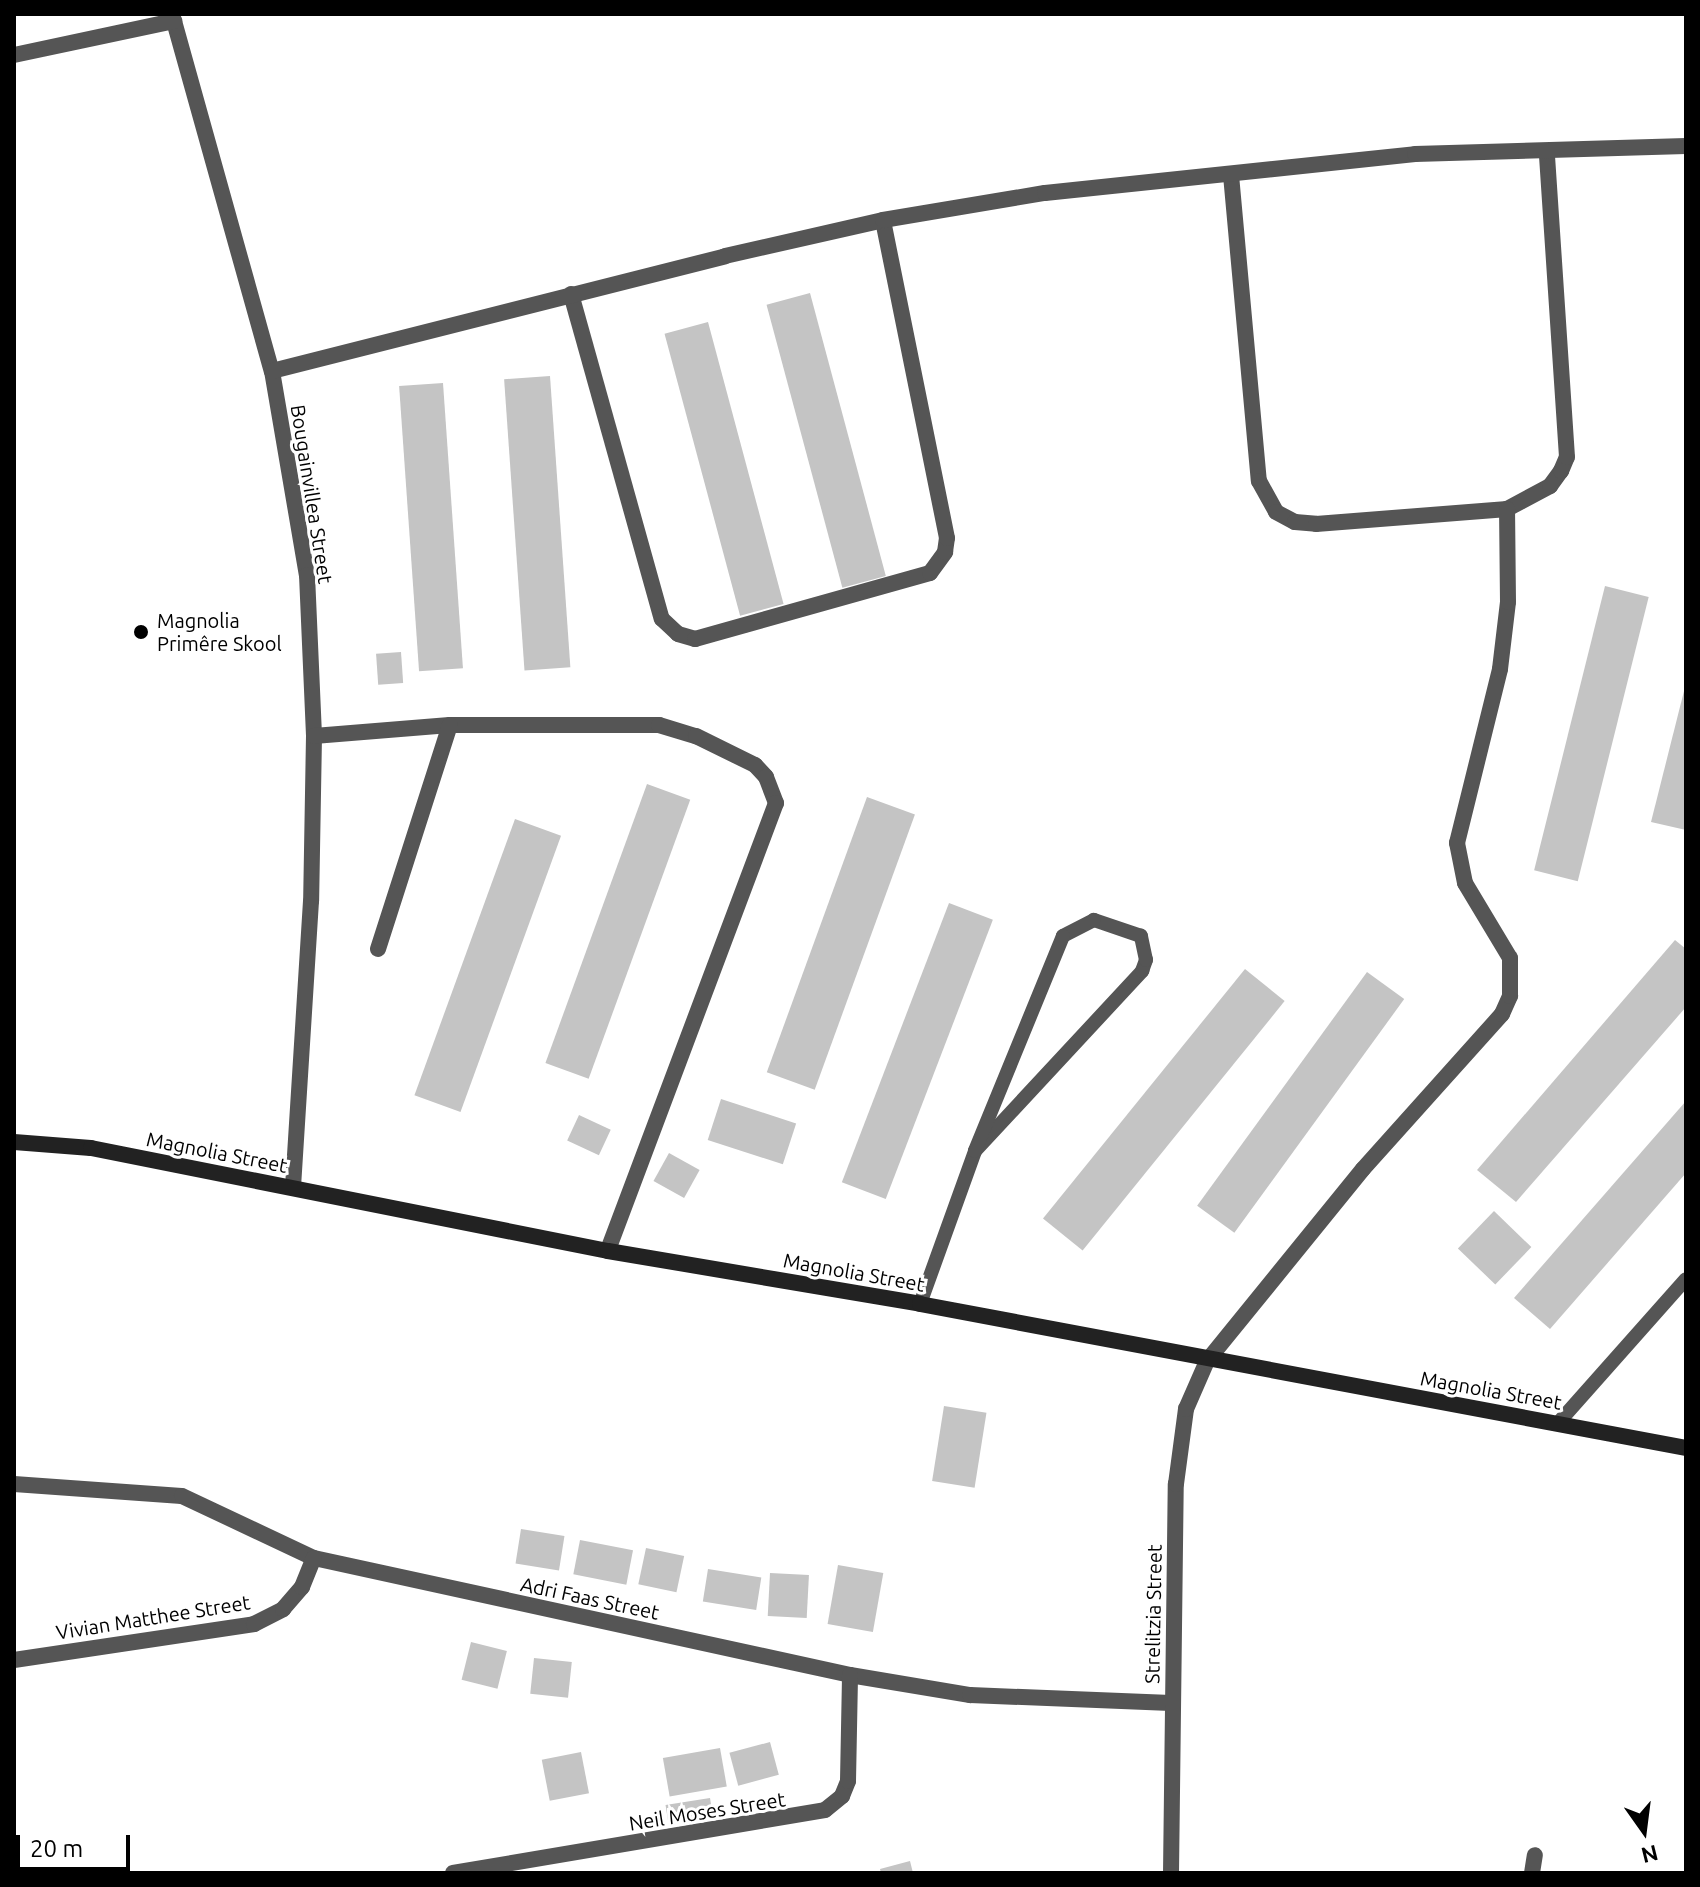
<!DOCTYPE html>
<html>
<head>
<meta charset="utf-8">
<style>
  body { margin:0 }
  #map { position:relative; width:1700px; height:1887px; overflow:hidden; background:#fff; font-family:Ubuntu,sans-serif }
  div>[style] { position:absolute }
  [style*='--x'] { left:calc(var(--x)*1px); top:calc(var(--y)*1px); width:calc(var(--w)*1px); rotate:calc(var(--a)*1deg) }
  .building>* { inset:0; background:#c4c4c4; transform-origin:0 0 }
  .lane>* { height:14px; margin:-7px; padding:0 7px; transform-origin:7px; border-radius:7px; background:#555 }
  .street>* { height:16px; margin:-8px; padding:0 8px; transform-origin:8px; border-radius:8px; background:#555 }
  .secondary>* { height:16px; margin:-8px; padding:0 8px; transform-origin:8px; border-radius:8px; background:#222 }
  .dots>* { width:22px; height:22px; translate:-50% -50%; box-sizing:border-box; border:4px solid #fff; border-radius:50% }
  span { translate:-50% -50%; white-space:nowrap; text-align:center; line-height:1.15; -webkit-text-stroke:6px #fff; paint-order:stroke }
  .street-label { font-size:20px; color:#000 }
  .poi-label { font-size:20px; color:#000 }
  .left { translate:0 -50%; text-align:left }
  .frame { position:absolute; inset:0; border:16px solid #000; pointer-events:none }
  .north { position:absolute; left:1604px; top:1791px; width:80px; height:80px; -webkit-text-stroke:6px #fff; paint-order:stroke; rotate:166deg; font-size:22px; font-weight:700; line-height:32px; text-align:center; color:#000 }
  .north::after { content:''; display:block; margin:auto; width:28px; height:36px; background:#000; clip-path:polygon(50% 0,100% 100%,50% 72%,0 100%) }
  .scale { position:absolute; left:16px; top:1835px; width:114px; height:36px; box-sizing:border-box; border:4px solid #000; border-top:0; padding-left:10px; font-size:24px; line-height:28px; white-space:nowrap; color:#000; -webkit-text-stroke:6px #fff; paint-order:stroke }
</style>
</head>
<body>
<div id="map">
  <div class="building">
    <i style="left:810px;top:293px;width:293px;height:45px;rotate:75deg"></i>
    <i style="left:708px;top:322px;width:292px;height:45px;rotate:75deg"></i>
    <i style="left:550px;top:376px;width:292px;height:46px;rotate:86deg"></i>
    <i style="left:443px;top:383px;width:286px;height:44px;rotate:86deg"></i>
    <i style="left:1605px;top:586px;width:45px;height:293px;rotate:14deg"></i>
    <i style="left:401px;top:652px;width:31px;height:25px;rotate:86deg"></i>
    <i style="clip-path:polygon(1685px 687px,1686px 688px,1686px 830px,1651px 822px)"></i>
    <i style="left:647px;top:784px;width:46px;height:297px;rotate:20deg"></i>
    <i style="left:867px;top:797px;width:51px;height:293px;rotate:20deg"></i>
    <i style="left:515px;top:819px;width:49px;height:294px;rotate:20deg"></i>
    <i style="left:949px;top:903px;width:47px;height:299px;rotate:21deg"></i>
    <i style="clip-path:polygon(1675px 940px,1686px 949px,1686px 1007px,1516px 1202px,1477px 1170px)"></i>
    <i style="left:1245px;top:969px;width:51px;height:321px;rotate:39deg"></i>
    <i style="left:1367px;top:972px;width:46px;height:289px;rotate:36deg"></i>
    <i style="left:721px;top:1099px;width:79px;height:43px;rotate:18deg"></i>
    <i style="clip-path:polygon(1686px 1101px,1686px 1173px,1550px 1329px,1514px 1298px)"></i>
    <i style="left:579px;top:1115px;width:35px;height:28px;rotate:25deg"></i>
    <i style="left:669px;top:1153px;width:35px;height:32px;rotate:29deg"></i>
    <i style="left:1494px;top:1211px;width:52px;height:52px;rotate:44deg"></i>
    <i style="left:944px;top:1406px;width:43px;height:76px;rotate:9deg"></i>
    <i style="left:521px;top:1529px;width:44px;height:35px;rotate:9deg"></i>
    <i style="left:580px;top:1540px;width:54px;height:35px;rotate:11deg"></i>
    <i style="left:646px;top:1548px;width:39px;height:37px;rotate:12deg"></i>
    <i style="left:838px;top:1565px;width:46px;height:60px;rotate:10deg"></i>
    <i style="left:708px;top:1569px;width:54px;height:33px;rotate:9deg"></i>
    <i style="left:770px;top:1573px;width:39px;height:43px;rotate:3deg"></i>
    <i style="left:471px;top:1642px;width:37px;height:39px;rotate:14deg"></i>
    <i style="left:534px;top:1658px;width:38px;height:36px;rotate:6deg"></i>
    <i style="left:770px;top:1742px;width:34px;height:42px;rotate:75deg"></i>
    <i style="left:720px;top:1748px;width:39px;height:58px;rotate:80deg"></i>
    <i style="left:581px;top:1752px;width:42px;height:40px;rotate:79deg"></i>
    <i style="left:710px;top:1798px;width:19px;height:45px;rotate:81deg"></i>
    <i style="clip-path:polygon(910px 1861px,913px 1873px,881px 1873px,880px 1869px)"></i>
  </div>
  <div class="lane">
    <i style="--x:920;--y:1304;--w:163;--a:-70.2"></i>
    <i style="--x:975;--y:1151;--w:246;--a:-47.1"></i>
    <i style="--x:1142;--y:971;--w:12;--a:-70"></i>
    <i style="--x:1146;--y:960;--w:25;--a:-102"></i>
    <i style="--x:1141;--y:936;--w:50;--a:-161.2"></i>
    <i style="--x:1094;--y:920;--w:35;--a:153"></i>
    <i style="--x:1063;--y:936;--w:232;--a:112.3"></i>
    <i style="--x:1559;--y:1422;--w:191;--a:-48.4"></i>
  </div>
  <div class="street">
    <i style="--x:172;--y:14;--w:371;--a:74.4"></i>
    <i style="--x:272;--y:371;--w:207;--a:80.3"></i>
    <i style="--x:307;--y:575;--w:161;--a:87.5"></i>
    <i style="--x:314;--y:736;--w:165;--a:91"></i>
    <i style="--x:311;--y:901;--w:286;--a:93.6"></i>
    <i style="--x:14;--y:55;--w:164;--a:-12"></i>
    <i style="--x:1231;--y:175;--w:307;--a:84.8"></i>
    <i style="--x:1259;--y:481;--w:35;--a:61"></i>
    <i style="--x:1276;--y:512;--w:21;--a:28"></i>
    <i style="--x:1295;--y:522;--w:21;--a:5"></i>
    <i style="--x:1316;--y:524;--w:192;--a:-4.5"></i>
    <i style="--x:1507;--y:509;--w:49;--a:-28.1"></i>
    <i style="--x:1550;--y:486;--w:19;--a:-54"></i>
    <i style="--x:1561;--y:471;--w:15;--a:-67"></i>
    <i style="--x:1567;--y:457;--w:305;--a:-93.8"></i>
    <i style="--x:571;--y:294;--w:337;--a:74.4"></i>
    <i style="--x:662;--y:619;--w:22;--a:43"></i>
    <i style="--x:678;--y:634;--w:18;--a:16"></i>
    <i style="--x:695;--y:639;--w:244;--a:-15.7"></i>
    <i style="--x:930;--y:573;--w:26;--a:-54"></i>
    <i style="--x:945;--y:552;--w:14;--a:-82"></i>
    <i style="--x:947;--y:538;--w:324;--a:-101.4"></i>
    <i style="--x:272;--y:371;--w:467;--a:-14.2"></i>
    <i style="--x:725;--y:256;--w:162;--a:-12.8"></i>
    <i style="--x:883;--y:220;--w:164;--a:-9.5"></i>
    <i style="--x:1045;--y:193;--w:372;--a:-6"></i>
    <i style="--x:1415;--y:154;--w:271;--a:-1.7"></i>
    <i style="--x:314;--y:736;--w:136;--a:-4.6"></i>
    <i style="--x:450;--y:725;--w:209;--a:0"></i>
    <i style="--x:659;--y:725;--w:39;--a:17"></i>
    <i style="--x:696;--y:736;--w:66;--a:26.2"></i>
    <i style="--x:755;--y:765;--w:16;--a:47"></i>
    <i style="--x:766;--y:777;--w:28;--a:69"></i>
    <i style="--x:776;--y:803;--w:478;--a:110.6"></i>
    <i style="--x:378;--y:949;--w:235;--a:-72.2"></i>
    <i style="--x:14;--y:1484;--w:168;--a:4.1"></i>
    <i style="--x:182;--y:1496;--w:146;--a:25.2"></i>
    <i style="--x:314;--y:1558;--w:549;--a:12.31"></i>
    <i style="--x:850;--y:1675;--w:122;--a:9.5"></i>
    <i style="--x:970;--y:1695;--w:201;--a:2.3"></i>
    <i style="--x:14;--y:1660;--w:243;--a:-8.5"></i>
    <i style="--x:254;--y:1624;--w:33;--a:-27"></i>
    <i style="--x:283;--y:1609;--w:29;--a:-49"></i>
    <i style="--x:302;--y:1587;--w:31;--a:-68"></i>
    <i style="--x:453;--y:1873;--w:377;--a:-9.6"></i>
    <i style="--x:825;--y:1810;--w:22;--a:-39"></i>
    <i style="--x:842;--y:1796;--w:16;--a:-68"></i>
    <i style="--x:848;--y:1781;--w:106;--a:-88.9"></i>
    <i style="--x:1171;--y:1873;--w:389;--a:-89.3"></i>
    <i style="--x:1176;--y:1484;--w:76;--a:-82.4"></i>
    <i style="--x:1186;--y:1409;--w:52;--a:-66.4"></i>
    <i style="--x:1207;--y:1361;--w:247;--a:-50.9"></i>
    <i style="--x:1363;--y:1169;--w:208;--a:-48.1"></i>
    <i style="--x:1502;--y:1014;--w:20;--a:-66"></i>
    <i style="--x:1510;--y:996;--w:38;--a:-90"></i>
    <i style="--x:1510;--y:958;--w:87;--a:-121"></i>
    <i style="--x:1465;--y:883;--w:41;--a:-101.3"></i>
    <i style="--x:1457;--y:843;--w:179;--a:-76.1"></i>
    <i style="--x:1500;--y:669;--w:67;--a:-83.2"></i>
    <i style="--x:1508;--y:602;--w:93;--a:-90.6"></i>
    <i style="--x:1532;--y:1873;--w:18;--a:-81"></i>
  </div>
  <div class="secondary">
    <i style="--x:14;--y:1142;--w:77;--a:4.5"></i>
    <i style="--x:91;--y:1148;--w:527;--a:11.27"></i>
    <i style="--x:608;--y:1251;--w:316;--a:9.6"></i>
    <i style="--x:920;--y:1304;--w:779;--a:10.65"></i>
  </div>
  <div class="dots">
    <i style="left:141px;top:632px;background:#000"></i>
  </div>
  <div class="street-label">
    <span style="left:312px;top:494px;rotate:81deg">Bougainvillea Street</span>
    <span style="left:217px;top:1152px;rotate:11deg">Magnolia Street</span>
    <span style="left:854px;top:1272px;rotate:10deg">Magnolia Street</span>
    <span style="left:1491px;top:1390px;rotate:10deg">Magnolia Street</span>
    <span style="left:590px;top:1598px;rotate:12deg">Adri Faas Street</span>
    <span style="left:1153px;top:1614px;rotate:-89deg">Strelitzia Street</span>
    <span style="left:153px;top:1617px;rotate:-9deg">Vivian Matthee Street</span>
    <span style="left:707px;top:1811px;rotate:-9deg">Neil Moses Street</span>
  </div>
  <div class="poi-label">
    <span class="left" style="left:157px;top:632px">Magnolia<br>Primêre Skool</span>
  </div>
  <div class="frame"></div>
  <div class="north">N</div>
  <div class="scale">20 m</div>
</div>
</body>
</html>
